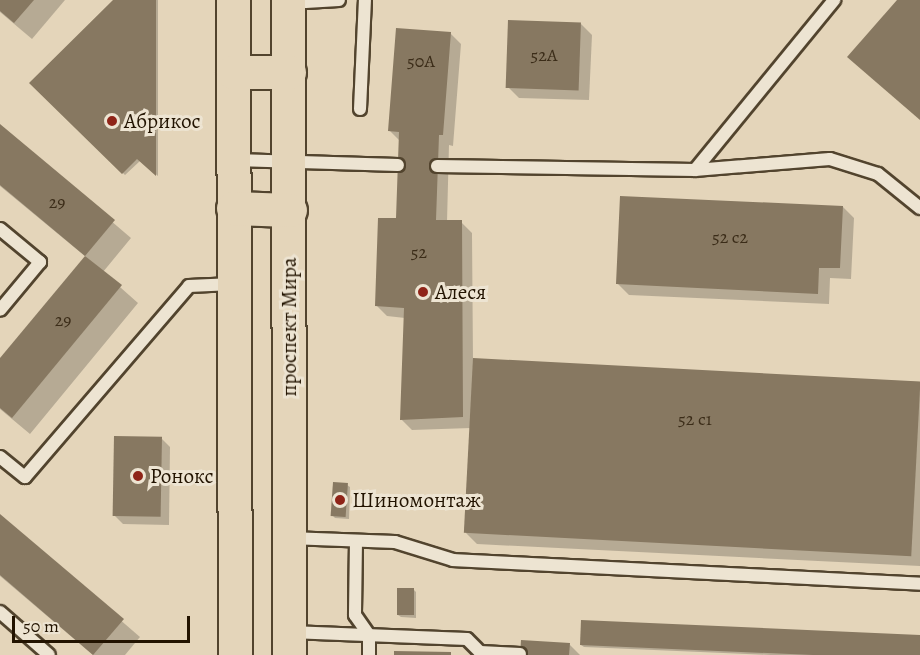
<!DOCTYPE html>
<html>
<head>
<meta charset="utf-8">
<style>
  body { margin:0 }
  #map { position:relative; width:920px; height:655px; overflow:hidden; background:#e4d5ba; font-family:Alegreya,serif }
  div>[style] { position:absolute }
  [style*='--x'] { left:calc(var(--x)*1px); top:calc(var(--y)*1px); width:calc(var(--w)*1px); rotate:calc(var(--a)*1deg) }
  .shadow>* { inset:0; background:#0003 }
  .building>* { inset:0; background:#877861; transform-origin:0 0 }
  .roads { filter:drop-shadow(2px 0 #52442e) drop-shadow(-2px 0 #52442e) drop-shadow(0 2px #52442e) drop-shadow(0 -2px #52442e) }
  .lane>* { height:12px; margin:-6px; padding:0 6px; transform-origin:6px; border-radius:6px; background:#ede4d2 }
  .primary>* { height:33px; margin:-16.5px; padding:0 16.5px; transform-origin:16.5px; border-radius:16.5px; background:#e4d5ba }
  .dots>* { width:16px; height:16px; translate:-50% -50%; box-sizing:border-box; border:3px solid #ede4d2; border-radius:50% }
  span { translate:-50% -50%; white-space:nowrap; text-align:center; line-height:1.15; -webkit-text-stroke:6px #ede4d2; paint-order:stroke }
  .number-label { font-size:18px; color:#3b2c18 }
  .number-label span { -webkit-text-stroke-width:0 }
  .poi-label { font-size:21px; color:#221300 }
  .left { translate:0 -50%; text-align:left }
  .street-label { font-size:21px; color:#221300 }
  .scale { position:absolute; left:12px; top:616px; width:178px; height:27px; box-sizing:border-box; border:3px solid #221300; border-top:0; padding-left:8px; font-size:18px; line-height:21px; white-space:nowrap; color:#221300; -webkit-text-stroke:4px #ede4d2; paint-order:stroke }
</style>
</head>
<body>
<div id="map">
  <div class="shadow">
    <i style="clip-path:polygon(0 0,65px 0,32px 39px,0 12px)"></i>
    <i style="clip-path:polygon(115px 0,158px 0,158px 176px,140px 161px,125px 175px,31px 83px)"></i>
    <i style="clip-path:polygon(581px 24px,592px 35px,589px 100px,519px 98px,508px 87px)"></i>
    <i style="clip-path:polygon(450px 33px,461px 44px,453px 146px,449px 145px,447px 222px,461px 222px,472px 233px,473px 360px,920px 382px,920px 566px,477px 544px,466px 533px,471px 428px,412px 430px,401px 419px,405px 318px,387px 316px,376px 305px,397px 220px,400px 141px,390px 131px)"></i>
    <i style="clip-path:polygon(0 126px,131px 238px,103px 272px,138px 303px,30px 434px,0 409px,0 360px,86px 257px,0 186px)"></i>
    <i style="clip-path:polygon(843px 207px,854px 218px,851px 279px,830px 278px,829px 304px,629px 295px,618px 284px)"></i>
    <i style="clip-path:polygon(162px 439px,170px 447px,169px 525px,123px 524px,114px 515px)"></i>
    <i style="clip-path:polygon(347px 485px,350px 487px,349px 519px,335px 518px,333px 516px)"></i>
    <i style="clip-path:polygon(0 516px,140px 637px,125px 655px,93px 655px,0 576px)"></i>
    <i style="clip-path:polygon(414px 590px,416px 592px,416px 618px,401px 617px,398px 615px)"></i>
    <i style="clip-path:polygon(920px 636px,920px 655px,771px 655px,584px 647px,581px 645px)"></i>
    <i style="clip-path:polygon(569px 644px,580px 655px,522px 655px)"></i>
  </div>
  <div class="building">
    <i style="clip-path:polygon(0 0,34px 0,14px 23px,0 11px)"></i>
    <i style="clip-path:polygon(113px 0,156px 0,156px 176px,137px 159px,122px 174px,29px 83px)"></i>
    <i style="clip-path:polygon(897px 0,920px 0,920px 120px,847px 57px)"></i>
    <i style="left:508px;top:20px;width:73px;height:68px;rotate:2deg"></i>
    <i style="clip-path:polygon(396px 28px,451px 32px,443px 135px,439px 135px,436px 220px,462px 220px,463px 417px,400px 420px,404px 308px,375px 306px,378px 218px,396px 218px,399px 132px,388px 131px)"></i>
    <i style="clip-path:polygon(0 124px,115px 220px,85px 256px,0 185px)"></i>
    <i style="clip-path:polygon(620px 196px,843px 206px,840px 268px,819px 268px,818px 294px,616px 284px)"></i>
    <i style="clip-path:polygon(85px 256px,122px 285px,12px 418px,0 408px,0 358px)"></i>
    <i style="left:473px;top:358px;width:448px;height:175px;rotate:3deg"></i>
    <i style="left:114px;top:436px;width:48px;height:80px;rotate:1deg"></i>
    <i style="left:333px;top:482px;width:15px;height:34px;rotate:4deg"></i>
    <i style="clip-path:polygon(0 514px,124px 619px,93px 655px,0 575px)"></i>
    <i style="left:397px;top:588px;width:17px;height:27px"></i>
    <i style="clip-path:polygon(581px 620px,920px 635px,920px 655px,813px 655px,580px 645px)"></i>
    <i style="clip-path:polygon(521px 640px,570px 643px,569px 655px,520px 655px)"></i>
    <i style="clip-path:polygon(394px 651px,451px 652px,451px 655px,394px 655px)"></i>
  </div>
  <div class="roads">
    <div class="lane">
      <i style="--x:289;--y:3;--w:50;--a:-3.4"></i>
      <i style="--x:360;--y:109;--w:109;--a:-87.4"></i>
      <i style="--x:235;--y:160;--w:163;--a:1.8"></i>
      <i style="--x:437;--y:166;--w:258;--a:0.9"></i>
      <i style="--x:695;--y:170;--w:135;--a:-4.7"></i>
      <i style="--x:830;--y:159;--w:50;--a:17.4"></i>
      <i style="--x:878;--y:174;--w:54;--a:39"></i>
      <i style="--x:695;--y:170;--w:220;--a:-50.7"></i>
      <i style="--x:0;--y:229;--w:52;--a:39.5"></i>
      <i style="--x:40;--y:262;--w:62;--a:129.8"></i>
      <i style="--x:0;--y:457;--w:32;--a:39"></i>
      <i style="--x:25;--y:477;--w:252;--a:-49.3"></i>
      <i style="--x:189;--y:286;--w:44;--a:-2.6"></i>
      <i style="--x:289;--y:538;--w:106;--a:2.2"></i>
      <i style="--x:395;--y:542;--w:61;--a:17.2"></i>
      <i style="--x:453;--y:560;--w:468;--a:2.9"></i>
      <i style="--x:356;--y:541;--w:74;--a:90.8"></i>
      <i style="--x:355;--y:615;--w:24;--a:55"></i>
      <i style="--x:369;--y:635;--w:20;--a:90"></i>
      <i style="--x:0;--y:612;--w:65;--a:41.3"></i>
      <i style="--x:290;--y:632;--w:177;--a:2.3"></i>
      <i style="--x:467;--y:639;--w:18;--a:45"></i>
      <i style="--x:480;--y:652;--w:40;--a:2.9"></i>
    </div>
    <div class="primary">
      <i style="--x:233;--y:0;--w:655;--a:89.83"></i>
      <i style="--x:288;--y:0;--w:655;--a:89.91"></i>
      <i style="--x:233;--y:72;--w:56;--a:0"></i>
      <i style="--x:233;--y:208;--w:57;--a:2"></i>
    </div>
  </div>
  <div class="dots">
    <i style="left:112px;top:121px;background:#8f2418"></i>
    <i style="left:423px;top:292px;background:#8f2418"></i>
    <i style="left:138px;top:476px;background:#8f2418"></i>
    <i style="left:340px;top:500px;background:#8f2418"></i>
  </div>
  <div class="number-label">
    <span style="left:544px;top:55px">52А</span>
    <span style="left:421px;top:61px">50А</span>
    <span style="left:57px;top:202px">29</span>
    <span style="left:730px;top:237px">52 с2</span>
    <span style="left:419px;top:252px">52</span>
    <span style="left:63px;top:320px">29</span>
    <span style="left:695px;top:419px">52 с1</span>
  </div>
  <div class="poi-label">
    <span class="left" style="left:124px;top:121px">Абрикос</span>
    <span class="left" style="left:435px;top:292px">Алеся</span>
    <span class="left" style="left:150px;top:476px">Ронокс</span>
    <span class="left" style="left:352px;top:500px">Шиномонтаж</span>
  </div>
  <div class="street-label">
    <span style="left:289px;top:327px;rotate:-90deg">проспект Мира</span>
  </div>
  <div class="scale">50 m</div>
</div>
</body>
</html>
